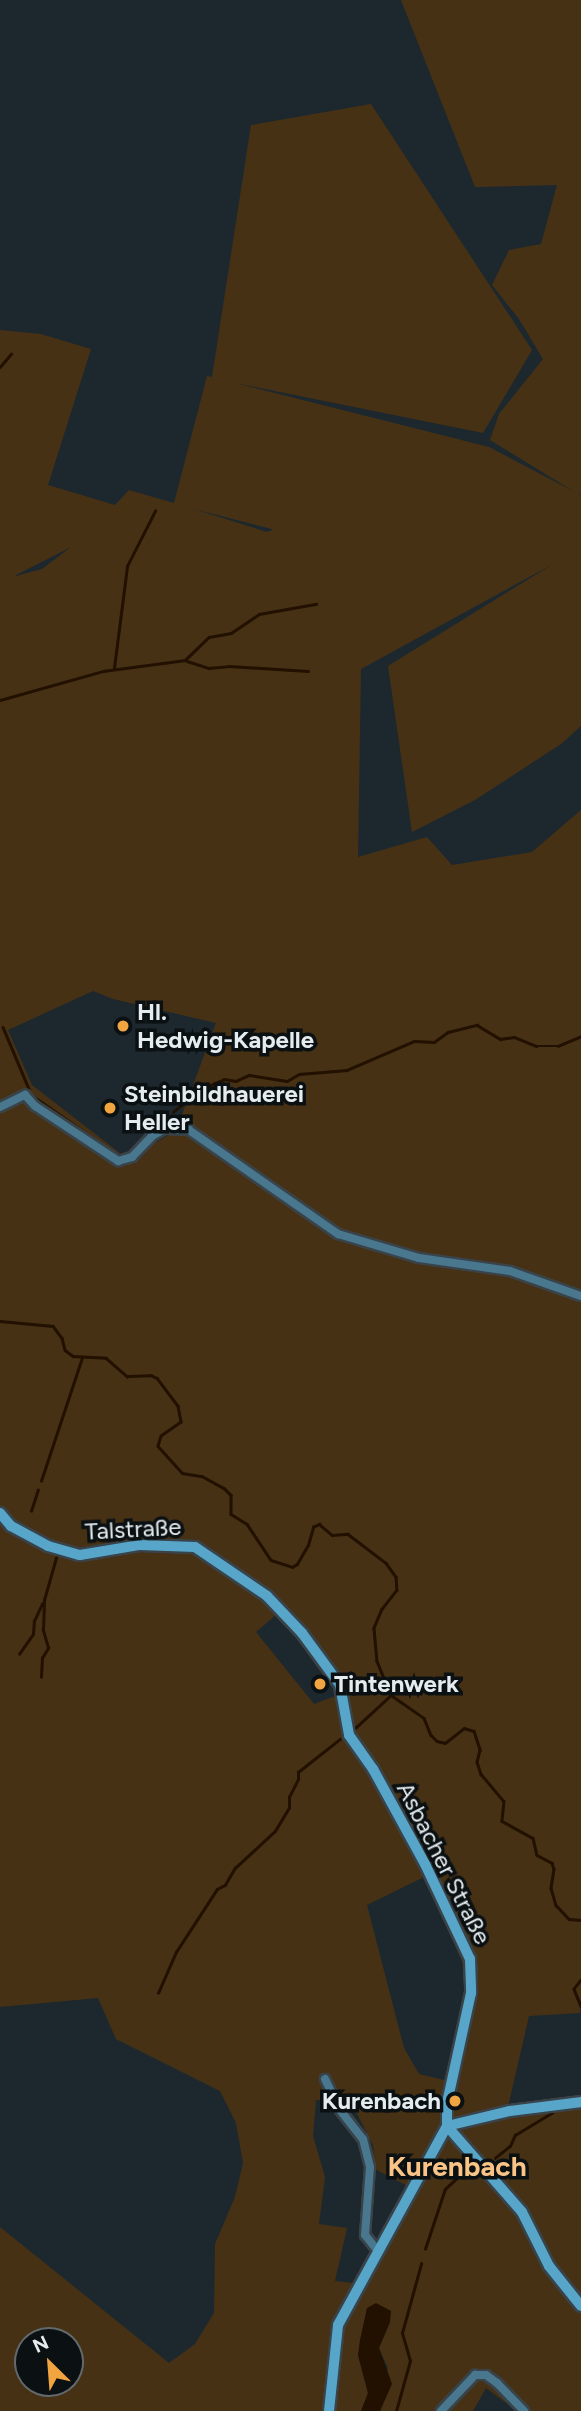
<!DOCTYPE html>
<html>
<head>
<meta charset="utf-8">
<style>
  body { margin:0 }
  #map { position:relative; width:581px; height:2411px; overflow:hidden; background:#1d282e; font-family:Figtree,sans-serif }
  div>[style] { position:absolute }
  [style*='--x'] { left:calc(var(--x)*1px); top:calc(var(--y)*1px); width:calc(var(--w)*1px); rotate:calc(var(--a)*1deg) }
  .green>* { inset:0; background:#473114 }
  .water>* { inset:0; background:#221000 }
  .stream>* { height:2.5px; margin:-1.25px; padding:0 1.25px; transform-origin:1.25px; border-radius:1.25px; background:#221000 }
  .roads { filter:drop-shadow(2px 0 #394349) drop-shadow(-2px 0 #394349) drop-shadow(0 2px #394349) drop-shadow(0 -2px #394349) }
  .street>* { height:8px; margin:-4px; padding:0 4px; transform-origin:4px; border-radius:4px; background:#48778e }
  .secondary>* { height:10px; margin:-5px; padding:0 5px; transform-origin:5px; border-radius:5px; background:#57a6c9 }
  .dots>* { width:19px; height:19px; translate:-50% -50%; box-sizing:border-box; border:4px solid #0b1012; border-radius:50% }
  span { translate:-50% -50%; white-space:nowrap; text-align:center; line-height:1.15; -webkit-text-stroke:7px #0b1012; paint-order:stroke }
  .poi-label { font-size:24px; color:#e5ecf0; font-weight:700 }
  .left { translate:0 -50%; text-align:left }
  .right { translate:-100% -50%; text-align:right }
  .street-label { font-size:24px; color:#e5ecf0 }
  .quarter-label { font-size:28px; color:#fac486; font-weight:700 }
  .north { position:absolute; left:14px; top:2327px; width:70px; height:70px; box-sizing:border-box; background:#0b1012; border:2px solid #62686b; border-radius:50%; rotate:335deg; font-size:19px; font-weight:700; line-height:28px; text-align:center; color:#e5ecf0 }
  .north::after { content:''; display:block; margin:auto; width:24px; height:32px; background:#f1a540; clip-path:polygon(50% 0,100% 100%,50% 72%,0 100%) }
</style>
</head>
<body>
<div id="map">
  <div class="green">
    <i style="clip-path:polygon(evenodd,401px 0,581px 0,581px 494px,578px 494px,581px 495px,581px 726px,561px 744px,475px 800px,412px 832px,388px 666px,553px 564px,361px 669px,358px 857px,427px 837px,452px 865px,532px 852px,581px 810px,581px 1996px,580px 2013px,529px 2016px,508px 2107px,581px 2097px,581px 2411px,517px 2411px,486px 2388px,473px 2411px,380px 2411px,388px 2368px,379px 2348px,390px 2322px,367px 2308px,358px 2355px,368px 2393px,361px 2411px,0 2411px,0 2227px,169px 2363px,195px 2344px,214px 2313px,215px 2244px,235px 2197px,243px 2163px,236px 2123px,220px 2091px,116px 2039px,98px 1998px,0 2007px,0 330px,41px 334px,91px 349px,48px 485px,115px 505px,129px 490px,174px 503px,207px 376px,212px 377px,251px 125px,371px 104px,532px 350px,483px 433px,235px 383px,489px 447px,573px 491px,490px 440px,499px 414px,543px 359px,519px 319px,492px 285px,509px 250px,541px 244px,557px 185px,475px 187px,401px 0,194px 509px,272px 529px,272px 530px,267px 532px,194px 509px,401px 0,71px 547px,42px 569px,16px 576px,16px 575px,71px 547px,401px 0,93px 991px,113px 999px,216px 1023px,176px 1131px,153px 1144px,134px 1164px,32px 1085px,8px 1030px,93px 991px,401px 0,277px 1614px,299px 1637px,337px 1686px,338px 1695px,314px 1704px,256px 1632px,277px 1614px,401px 0,424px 1877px,462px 1961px,466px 1993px,444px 2080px,419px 2074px,404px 2048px,367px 1905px,424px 1877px,401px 0,316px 2100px,351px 2102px,373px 2145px,375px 2169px,415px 2190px,363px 2284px,335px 2281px,347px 2228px,319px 2224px,325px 2177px,313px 2136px,316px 2100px,401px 0,28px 2341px,70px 2341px,70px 2383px,28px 2383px,28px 2341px)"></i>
  </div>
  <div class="water">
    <i style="clip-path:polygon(376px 2303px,391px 2311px,390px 2322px,379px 2348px,392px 2384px,380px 2411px,361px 2411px,368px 2393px,358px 2355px,360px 2340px,367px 2308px)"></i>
  </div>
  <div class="stream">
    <i style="--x:0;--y:367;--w:17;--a:-50"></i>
    <i style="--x:187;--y:661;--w:22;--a:18"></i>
    <i style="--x:208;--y:668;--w:21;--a:-5"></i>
    <i style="--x:229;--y:666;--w:79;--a:3.6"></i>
    <i style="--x:114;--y:668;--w:103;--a:-82.7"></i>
    <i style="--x:127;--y:566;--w:62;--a:-63"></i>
    <i style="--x:0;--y:700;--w:107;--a:-15.7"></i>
    <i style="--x:103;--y:671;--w:83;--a:-7.6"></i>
    <i style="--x:185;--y:660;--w:33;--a:-44"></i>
    <i style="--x:209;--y:637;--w:22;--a:-10"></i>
    <i style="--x:231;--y:633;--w:34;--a:-34"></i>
    <i style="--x:259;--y:614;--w:58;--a:-10"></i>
    <i style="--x:3;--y:1027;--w:67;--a:67.2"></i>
    <i style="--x:33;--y:1096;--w:101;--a:34.9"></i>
    <i style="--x:116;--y:1154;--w:12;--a:5"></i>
    <i style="--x:173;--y:1112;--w:36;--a:-39"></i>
    <i style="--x:201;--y:1089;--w:25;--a:-23"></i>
    <i style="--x:224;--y:1079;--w:12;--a:9"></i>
    <i style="--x:236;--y:1081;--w:14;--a:-25"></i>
    <i style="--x:249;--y:1075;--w:38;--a:9"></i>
    <i style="--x:287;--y:1081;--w:14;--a:-30"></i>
    <i style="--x:299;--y:1074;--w:48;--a:-4.8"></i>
    <i style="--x:347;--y:1070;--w:73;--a:-23.4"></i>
    <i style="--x:414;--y:1041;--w:20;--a:3"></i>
    <i style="--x:434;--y:1042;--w:17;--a:-36"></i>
    <i style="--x:448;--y:1032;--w:30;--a:-14"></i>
    <i style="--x:477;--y:1025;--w:27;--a:31"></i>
    <i style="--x:500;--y:1039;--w:14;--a:-8"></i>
    <i style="--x:514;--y:1037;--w:24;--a:22"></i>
    <i style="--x:536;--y:1046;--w:22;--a:0"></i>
    <i style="--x:558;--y:1046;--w:25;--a:-23"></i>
    <i style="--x:0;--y:1321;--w:53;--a:5.4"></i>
    <i style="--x:53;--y:1326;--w:15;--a:53"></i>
    <i style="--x:62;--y:1338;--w:12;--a:76"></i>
    <i style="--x:65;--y:1350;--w:10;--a:37"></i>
    <i style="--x:73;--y:1356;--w:33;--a:3"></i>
    <i style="--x:106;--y:1358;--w:28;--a:41"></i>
    <i style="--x:127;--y:1376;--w:24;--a:-2"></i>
    <i style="--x:151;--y:1375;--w:7;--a:27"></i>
    <i style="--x:157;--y:1378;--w:35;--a:53"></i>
    <i style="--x:178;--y:1406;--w:16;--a:79"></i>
    <i style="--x:181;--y:1422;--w:24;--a:145"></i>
    <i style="--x:161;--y:1436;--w:10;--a:107"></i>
    <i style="--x:158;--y:1446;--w:36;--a:48"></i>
    <i style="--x:182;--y:1473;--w:20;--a:9"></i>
    <i style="--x:202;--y:1476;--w:25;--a:29"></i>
    <i style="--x:224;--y:1488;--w:10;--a:45"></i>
    <i style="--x:231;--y:1495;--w:19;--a:90"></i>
    <i style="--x:231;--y:1514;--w:19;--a:32"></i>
    <i style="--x:247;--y:1524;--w:43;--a:56.3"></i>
    <i style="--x:271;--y:1560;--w:22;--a:18"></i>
    <i style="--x:292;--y:1567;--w:6;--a:-31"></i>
    <i style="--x:297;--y:1564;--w:22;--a:-60"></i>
    <i style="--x:308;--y:1545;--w:19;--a:-74"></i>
    <i style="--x:313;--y:1527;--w:7;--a:-27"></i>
    <i style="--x:319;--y:1524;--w:17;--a:40"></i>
    <i style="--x:332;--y:1535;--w:16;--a:-4"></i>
    <i style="--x:348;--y:1534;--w:48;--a:37.3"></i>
    <i style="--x:386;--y:1563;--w:17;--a:54"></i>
    <i style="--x:396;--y:1577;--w:13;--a:86"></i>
    <i style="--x:397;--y:1590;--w:24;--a:128"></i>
    <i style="--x:382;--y:1609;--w:21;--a:113"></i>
    <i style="--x:374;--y:1628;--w:33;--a:85"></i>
    <i style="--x:377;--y:1661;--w:37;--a:68"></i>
    <i style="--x:391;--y:1695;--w:40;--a:34.9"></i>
    <i style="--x:424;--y:1718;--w:18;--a:68"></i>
    <i style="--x:431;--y:1735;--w:8;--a:45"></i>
    <i style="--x:437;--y:1741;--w:8;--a:14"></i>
    <i style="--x:445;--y:1743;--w:24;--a:-38"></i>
    <i style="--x:464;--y:1728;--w:10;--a:17"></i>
    <i style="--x:474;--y:1731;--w:20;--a:72"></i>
    <i style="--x:480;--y:1750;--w:12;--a:104"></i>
    <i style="--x:477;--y:1762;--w:13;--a:72"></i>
    <i style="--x:481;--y:1774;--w:35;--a:50"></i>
    <i style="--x:504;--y:1801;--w:20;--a:96"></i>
    <i style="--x:502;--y:1821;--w:35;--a:29"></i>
    <i style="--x:533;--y:1838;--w:17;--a:77"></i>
    <i style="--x:537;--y:1855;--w:17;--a:28"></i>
    <i style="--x:552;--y:1863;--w:6;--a:72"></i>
    <i style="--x:554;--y:1869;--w:19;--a:99"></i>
    <i style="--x:551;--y:1888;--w:18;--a:74"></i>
    <i style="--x:556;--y:1905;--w:19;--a:47"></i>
    <i style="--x:569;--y:1919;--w:12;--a:5"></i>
    <i style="--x:41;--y:1481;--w:130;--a:-71.6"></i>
    <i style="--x:31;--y:1511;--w:22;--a:-72"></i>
    <i style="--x:19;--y:1654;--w:24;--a:-55"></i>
    <i style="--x:33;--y:1634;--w:13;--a:-86"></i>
    <i style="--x:34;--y:1621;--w:19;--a:-65"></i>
    <i style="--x:41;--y:1677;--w:19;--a:-87"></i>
    <i style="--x:42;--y:1658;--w:12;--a:-59"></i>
    <i style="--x:48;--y:1648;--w:19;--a:-106"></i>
    <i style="--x:43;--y:1630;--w:30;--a:-88"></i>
    <i style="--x:44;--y:1600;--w:44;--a:-74.1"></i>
    <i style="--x:353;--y:1730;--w:52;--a:-42.6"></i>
    <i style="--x:581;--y:1980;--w:11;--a:128"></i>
    <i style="--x:574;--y:1989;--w:18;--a:68"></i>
    <i style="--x:158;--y:1993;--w:45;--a:-66.3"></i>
    <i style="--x:176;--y:1952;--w:75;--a:-56.9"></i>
    <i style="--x:217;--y:1889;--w:9;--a:-27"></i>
    <i style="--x:225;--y:1885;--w:20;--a:-60"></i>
    <i style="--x:235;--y:1868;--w:54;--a:-42.8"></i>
    <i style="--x:275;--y:1831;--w:27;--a:-59"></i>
    <i style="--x:289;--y:1808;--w:11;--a:-90"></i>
    <i style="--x:289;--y:1797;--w:20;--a:-63"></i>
    <i style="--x:298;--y:1779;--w:7;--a:-90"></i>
    <i style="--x:298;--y:1772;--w:53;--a:-38.2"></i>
    <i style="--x:495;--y:2158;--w:19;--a:-39"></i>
    <i style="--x:510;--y:2146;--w:12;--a:-66"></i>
    <i style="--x:515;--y:2135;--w:44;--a:-31.2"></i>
    <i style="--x:425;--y:2249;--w:63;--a:-71.6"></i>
    <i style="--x:445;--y:2189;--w:25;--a:-43"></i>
    <i style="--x:463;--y:2172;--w:10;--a:17"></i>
    <i style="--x:396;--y:2411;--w:52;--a:-74.4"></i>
    <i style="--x:410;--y:2361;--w:29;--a:-106"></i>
    <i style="--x:402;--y:2333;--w:72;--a:-74.6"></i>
  </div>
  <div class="roads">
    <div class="street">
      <i style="--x:0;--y:1107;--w:28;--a:-26"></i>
      <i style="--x:25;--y:1095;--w:15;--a:48"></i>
      <i style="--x:35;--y:1106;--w:100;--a:33.5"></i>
      <i style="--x:118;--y:1161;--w:15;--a:-16"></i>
      <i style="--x:132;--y:1157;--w:29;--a:-46"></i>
      <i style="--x:152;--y:1136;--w:14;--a:-30"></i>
      <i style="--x:164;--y:1129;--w:25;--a:2"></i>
      <i style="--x:189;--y:1130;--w:182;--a:34.9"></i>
      <i style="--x:338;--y:1234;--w:84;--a:16.5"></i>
      <i style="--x:419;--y:1258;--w:92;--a:8.1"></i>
      <i style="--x:510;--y:1271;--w:75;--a:19.4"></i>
      <i style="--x:325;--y:2079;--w:34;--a:64"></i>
      <i style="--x:340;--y:2110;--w:37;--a:52"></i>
      <i style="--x:363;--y:2139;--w:29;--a:76"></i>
      <i style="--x:370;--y:2167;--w:68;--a:94.2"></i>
      <i style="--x:365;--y:2235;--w:19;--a:51"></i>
      <i style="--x:441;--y:2411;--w:50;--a:-46.6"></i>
      <i style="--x:475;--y:2375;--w:11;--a:0"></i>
      <i style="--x:486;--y:2375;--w:14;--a:36"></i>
      <i style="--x:497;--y:2383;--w:39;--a:46"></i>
    </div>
    <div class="secondary">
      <i style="--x:0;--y:1513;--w:17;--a:50"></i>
      <i style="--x:11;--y:1526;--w:42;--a:28.4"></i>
      <i style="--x:48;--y:1546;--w:33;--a:16"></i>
      <i style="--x:80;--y:1555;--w:61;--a:-9.5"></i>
      <i style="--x:140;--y:1545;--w:55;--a:2.1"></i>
      <i style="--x:195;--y:1547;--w:87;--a:34.2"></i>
      <i style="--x:267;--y:1596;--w:51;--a:46.6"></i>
      <i style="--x:302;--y:1633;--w:64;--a:53.8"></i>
      <i style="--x:340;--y:1685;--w:51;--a:79.8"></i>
      <i style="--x:349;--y:1735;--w:42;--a:54.8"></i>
      <i style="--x:373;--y:1769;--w:108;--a:61.3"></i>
      <i style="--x:425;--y:1864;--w:105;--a:64.7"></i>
      <i style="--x:470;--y:1959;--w:34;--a:88"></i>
      <i style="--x:471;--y:1993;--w:113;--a:102.3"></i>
      <i style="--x:447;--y:2103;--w:23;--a:90"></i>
      <i style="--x:447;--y:2126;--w:114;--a:48.9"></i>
      <i style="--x:522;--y:2212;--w:60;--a:63.4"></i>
      <i style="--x:549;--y:2266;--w:51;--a:51.3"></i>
      <i style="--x:447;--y:2126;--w:65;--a:-13.4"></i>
      <i style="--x:510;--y:2111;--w:72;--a:-7.2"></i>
      <i style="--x:329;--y:2411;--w:86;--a:-84"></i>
      <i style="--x:338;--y:2325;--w:227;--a:-61.3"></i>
    </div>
  </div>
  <div class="dots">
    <i style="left:123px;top:1026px;background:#f1a540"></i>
    <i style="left:110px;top:1108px;background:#f1a540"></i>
    <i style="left:320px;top:1684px;background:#f1a540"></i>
    <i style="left:455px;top:2101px;background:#f1a540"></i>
  </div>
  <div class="poi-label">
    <span class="left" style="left:137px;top:1026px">Hl.<br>Hedwig-Kapelle</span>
    <span class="left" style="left:124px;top:1108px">Steinbildhauerei<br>Heller</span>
    <span class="left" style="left:334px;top:1684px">Tintenwerk</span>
    <span class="right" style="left:441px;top:2101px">Kurenbach</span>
  </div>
  <div class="street-label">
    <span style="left:133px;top:1529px;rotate:-3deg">Talstraße</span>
    <span style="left:444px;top:1863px;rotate:63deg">Asbacher Straße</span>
  </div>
  <div class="quarter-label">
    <span style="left:457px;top:2166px">Kurenbach</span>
  </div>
  <div class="north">N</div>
</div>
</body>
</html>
